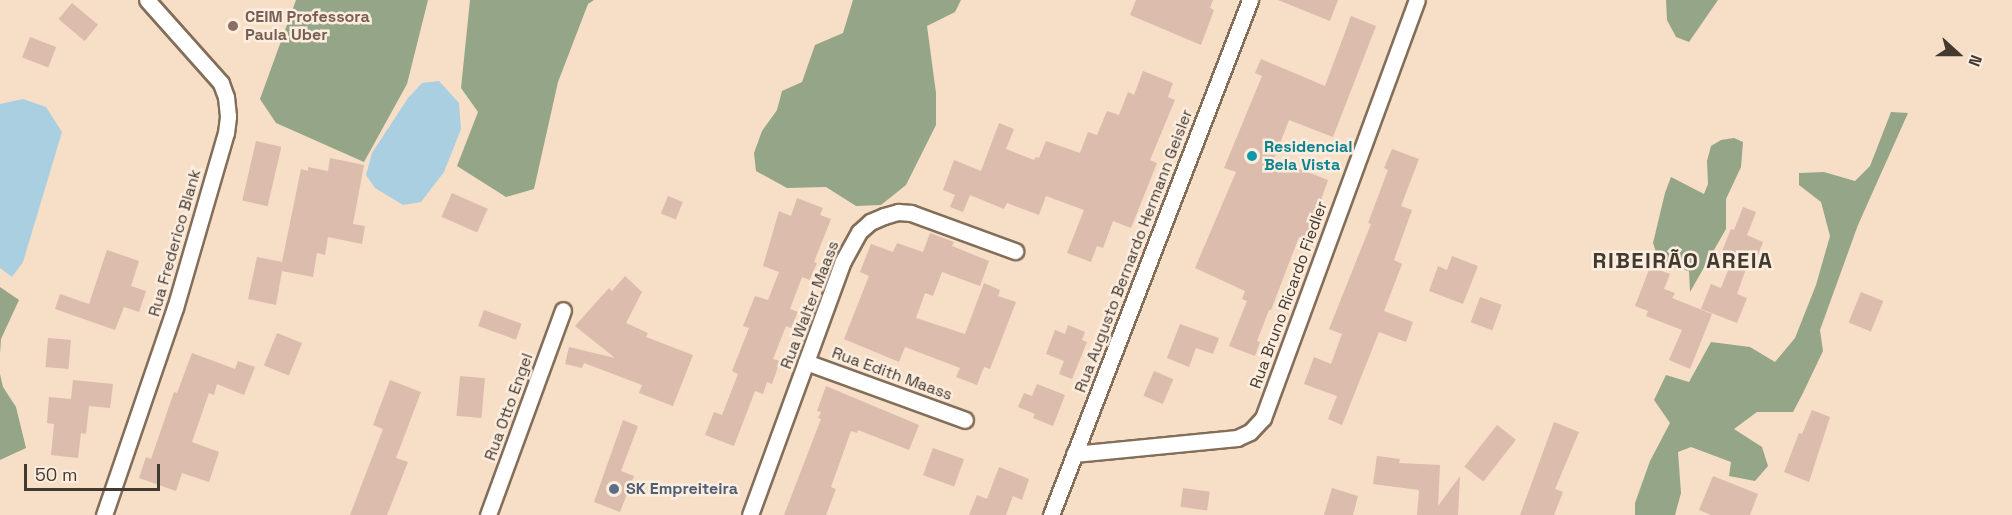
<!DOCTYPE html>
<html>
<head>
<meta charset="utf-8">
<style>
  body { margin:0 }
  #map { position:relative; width:2012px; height:515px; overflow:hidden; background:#f7dec7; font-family:"Space Grotesk",sans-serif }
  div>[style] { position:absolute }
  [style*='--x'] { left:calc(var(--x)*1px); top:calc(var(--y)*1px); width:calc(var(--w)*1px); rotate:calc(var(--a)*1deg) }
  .forest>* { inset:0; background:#95a587 }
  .water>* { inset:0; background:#aacfe1 }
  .building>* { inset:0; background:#dbbcad; transform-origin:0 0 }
  .roads { filter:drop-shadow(2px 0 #836e59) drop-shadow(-2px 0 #836e59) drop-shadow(0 2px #836e59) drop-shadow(0 -2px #836e59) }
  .street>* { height:15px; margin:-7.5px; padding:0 7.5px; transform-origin:7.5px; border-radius:7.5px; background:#fff }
  .dots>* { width:16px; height:16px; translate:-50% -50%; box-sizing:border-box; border:3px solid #fceddf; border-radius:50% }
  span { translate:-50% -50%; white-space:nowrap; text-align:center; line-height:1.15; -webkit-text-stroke:5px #fceddf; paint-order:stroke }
  .education-label { font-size:16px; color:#785e54; font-weight:700 }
  .left { translate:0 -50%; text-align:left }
  .culture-label { font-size:16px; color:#0d838f; font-weight:700 }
  .street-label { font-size:16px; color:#42392f }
  .service-label { font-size:16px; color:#4e5e75; font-weight:700 }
  .district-label { font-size:22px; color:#42392f; font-weight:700; letter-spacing:1.5px }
  .north { position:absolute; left:1928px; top:24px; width:60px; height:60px; -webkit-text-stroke:4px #fceddf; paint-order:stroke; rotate:111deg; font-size:16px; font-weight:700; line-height:24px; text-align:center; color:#42392f }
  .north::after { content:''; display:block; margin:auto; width:21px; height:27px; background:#42392f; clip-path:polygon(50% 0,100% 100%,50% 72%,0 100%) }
  .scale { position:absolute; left:24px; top:464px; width:136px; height:27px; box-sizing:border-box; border:3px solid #42392f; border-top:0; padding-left:8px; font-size:18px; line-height:21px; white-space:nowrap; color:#42392f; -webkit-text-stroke:4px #fceddf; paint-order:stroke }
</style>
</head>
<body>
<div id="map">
  <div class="forest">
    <i style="clip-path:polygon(296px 0,428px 0,407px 84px,364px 162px,276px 123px,260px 99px)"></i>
    <i style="clip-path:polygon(470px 0,594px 0,588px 4px,558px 82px,534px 189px,506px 197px,457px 166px,478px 112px,461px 88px)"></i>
    <i style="clip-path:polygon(853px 0,961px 0,955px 12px,927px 26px,936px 93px,936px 125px,906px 185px,881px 205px,856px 206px,826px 187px,787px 188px,756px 171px,754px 153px,762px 131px,777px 110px,782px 91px,802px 82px,815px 45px,843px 33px)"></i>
    <i style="clip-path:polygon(1718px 0,1689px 42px,1676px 37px,1667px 20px,1666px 0)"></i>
    <i style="clip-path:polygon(1891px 112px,1908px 113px,1858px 225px,1820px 330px,1823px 351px,1803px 393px,1793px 412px,1757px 412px,1734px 429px,1762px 447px,1768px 466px,1755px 481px,1729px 476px,1731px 462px,1691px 447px,1678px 452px,1681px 493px,1675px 515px,1635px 515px,1635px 503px,1650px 461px,1670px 423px,1654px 400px,1666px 375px,1689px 382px,1711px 342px,1750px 347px,1775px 362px,1795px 338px,1816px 285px,1830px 236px,1821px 202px,1799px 185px,1799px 173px,1824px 172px,1855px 181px,1870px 166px)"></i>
    <i style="clip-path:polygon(1734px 138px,1743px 142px,1741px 167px,1726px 199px,1726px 229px,1690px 292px,1689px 271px,1660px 264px,1653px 243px,1665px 193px,1671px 177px,1704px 194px,1708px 184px,1707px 161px,1711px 146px,1721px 140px)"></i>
    <i style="clip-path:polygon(0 287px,19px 300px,1px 339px,0 354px)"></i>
    <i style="clip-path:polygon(0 374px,3px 387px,16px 407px,26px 448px,0 460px)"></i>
  </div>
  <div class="water">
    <i style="clip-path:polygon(439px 81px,459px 103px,461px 129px,444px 172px,421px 202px,403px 205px,375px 188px,366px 175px,372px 153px,408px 98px,422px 83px)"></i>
    <i style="clip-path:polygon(23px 99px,46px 107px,62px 132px,23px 262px,12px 277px,0 268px,0 104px)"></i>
  </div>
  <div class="building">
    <i style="clip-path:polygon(1136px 0,1213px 0,1210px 8px,1214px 10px,1201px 45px,1130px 15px)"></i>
    <i style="clip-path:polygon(1278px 0,1338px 0,1330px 21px)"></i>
    <i style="left:72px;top:3px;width:34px;height:21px;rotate:40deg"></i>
    <i style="clip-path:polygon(1351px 16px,1376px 26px,1333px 137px,1289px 120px,1274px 159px,1328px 180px,1307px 240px,1299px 237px,1271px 310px,1269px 310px,1257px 341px,1260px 342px,1255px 356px,1229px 346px,1247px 301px,1242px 299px,1245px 291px,1195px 268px,1236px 172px,1224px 168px,1262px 76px,1255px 73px,1261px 59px,1325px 86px)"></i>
    <i style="left:30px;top:37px;width:28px;height:22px;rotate:21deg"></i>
    <i style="clip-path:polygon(1143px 71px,1173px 83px,1168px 97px,1175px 100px,1150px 160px,1157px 163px,1131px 228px,1113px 221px,1103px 248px,1097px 246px,1091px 262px,1067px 253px,1084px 210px,1046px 196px,1039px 215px,1007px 203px,1004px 209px,970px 195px,963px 212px,950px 207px,955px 195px,943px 190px,954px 160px,981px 171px,999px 123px,1014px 129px,1006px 149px,1034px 160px,1036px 157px,1039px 158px,1046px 141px,1080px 153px,1088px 132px,1097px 135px,1107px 111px,1119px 115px,1128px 92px,1134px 95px)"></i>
    <i style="left:256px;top:141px;width:26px;height:61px;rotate:13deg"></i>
    <i style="clip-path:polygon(1392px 149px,1419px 159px,1401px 206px,1412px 210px,1394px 260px,1402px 264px,1384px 311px,1413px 322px,1406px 342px,1379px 332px,1342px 425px,1328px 419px,1337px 396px,1304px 384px,1314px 357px,1331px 364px,1342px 334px,1329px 329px,1371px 224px,1368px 223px,1388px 170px,1384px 168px)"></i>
    <i style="clip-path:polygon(330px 158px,364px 165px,353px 224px,365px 226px,362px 244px,328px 237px,325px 255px,317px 253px,313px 277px,282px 271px,276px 305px,248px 299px,257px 257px,282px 262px,301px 169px,308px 171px,308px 167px,328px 171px)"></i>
    <i style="left:452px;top:193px;width:39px;height:26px;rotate:24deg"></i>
    <i style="left:668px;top:196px;width:16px;height:19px;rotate:22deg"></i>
    <i style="clip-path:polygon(797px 198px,823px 208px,820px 215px,831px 219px,814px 262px,817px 263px,810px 280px,802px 277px,790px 309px,798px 312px,791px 328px,786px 326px,773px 359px,780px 361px,772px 384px,767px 382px,763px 394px,755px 391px,734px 446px,705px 435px,714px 412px,722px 415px,738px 374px,732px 371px,749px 328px,743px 326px,755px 296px,768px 300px,779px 272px,763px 266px,779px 211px,791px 216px)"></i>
    <i style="clip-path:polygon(1743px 207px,1756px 212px,1747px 235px,1763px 242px,1753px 268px,1747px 266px,1737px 294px,1747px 298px,1737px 323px,1701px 309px,1711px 284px,1721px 288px,1732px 260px,1720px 256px,1731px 229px,1734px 230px)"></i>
    <i style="clip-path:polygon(930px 233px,954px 242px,952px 246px,989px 261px,980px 286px,942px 272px,933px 296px,925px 293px,916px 318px,965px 334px,984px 283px,1000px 290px,998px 296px,1016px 302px,990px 369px,984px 367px,977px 385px,956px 377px,960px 368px,905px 347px,899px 362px,844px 339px,869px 276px,860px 272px,871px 244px,893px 252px,897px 243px,923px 252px)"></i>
    <i style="clip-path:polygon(107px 250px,139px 261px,131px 286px,146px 291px,139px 312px,124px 307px,115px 330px,55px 309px,60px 294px,89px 304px)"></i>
    <i style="clip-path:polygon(1452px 256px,1478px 266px,1463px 304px,1429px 291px,1438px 266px,1447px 270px)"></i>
    <i style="clip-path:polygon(1650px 267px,1670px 274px,1664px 289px,1675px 293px,1672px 298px,1712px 314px,1690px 369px,1669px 360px,1682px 330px,1646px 316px,1648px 311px,1635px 306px)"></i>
    <i style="clip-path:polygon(625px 276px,642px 292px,626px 323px,648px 333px,646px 337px,693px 355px,673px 406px,639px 393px,642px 385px,584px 363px,582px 368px,565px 364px,569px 347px,615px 358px,575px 326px,609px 288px,612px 291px)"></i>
    <i style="left:1861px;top:292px;width:24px;height:33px;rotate:22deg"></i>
    <i style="left:1480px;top:297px;width:23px;height:27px;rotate:20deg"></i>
    <i style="left:484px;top:310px;width:40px;height:17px;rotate:20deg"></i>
    <i style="clip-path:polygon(1180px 324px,1219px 338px,1213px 354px,1196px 348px,1189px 367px,1167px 358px)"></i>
    <i style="clip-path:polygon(1068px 325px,1085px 332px,1082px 340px,1087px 342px,1072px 379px,1059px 374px,1064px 361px,1046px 354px,1055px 330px,1065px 334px)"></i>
    <i style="left:277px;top:333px;width:27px;height:35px;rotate:22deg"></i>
    <i style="left:48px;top:338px;width:23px;height:29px;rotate:5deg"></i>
    <i style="clip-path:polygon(192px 353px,235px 369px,238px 361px,255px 367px,244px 395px,217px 384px,214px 395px,209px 393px,192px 442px,219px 452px,209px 482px,182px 473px,176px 491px,139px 478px,146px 457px,151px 459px,174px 392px,177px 393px)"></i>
    <i style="left:1154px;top:371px;width:21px;height:27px;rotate:23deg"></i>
    <i style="left:460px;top:376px;width:25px;height:40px;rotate:5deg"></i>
    <i style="clip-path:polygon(73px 380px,113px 384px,110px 408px,89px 406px,86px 434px,81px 433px,78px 458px,51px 455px,54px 424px,47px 423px,49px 397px,71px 399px)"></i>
    <i style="clip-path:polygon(390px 380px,421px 392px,396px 458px,408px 462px,387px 515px,350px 515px,383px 429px,373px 425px)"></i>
    <i style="clip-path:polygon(1037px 384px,1065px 395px,1053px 426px,1033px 418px,1035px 414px,1018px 407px,1024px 393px,1032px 396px)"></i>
    <i style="clip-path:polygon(826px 386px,919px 425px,909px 450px,858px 430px,857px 433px,851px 431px,831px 487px,836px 489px,826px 515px,784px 515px,821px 419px,818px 418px,821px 412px,817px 411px)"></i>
    <i style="clip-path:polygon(1812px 410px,1830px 417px,1809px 482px,1784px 472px,1799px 433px,1802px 434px)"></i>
    <i style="clip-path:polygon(623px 420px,638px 426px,621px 471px,634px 476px,620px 512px,594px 502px)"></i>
    <i style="clip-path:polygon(1554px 422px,1579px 432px,1555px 489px,1563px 492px,1554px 515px,1520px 515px)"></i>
    <i style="left:1497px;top:425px;width:24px;height:53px;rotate:38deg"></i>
    <i style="left:933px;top:448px;width:33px;height:29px;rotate:20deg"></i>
    <i style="clip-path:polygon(1377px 456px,1400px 459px,1399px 463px,1440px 465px,1438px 506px,1460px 476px,1458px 515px,1417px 515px,1419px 490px,1373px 484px)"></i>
    <i style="clip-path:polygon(999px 467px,1029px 479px,1022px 500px,1013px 496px,1006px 515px,969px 515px,977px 495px,987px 499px)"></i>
    <i style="clip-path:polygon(1713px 476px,1758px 494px,1750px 515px,1711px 515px,1699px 510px)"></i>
    <i style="left:1183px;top:488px;width:27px;height:19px;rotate:8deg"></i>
    <i style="clip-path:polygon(1332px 488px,1358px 496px,1353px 515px,1324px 515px)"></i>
  </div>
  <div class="roads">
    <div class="street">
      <i style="--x:806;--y:362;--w:169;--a:20"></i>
      <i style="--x:1074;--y:454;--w:164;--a:-5.6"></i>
      <i style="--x:1237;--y:438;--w:14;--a:-25"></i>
      <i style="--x:1250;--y:432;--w:19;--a:-47"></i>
      <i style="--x:1263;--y:418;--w:445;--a:-69.8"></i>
      <i style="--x:104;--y:515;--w:219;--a:-71.1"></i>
      <i style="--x:175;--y:308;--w:182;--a:-73.8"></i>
      <i style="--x:226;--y:133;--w:17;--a:-83"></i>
      <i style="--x:228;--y:116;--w:19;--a:-96"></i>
      <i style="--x:226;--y:97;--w:15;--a:-110"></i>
      <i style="--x:221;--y:83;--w:111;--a:-131.7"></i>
      <i style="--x:488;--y:515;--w:218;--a:-69.9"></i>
      <i style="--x:750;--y:515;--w:270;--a:-69.9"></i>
      <i style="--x:843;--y:261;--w:33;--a:-61"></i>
      <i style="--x:859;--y:232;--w:15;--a:-42"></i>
      <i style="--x:870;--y:222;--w:15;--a:-23"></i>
      <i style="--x:884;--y:216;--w:15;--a:-16"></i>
      <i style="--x:898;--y:212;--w:13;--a:4"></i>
      <i style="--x:911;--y:213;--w:111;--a:20.1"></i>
      <i style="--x:1051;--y:515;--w:552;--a:-68.87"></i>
    </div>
  </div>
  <div class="dots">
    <i style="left:233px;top:26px;background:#8d6e63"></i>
    <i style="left:1252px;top:156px;background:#0f9aa8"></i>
    <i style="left:614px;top:489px;background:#5c6f8a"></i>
  </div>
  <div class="education-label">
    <span class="left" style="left:245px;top:26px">CEIM Professora<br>Paula Uber</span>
  </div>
  <div class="culture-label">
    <span class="left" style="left:1264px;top:156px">Residencial<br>Bela Vista</span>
  </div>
  <div class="street-label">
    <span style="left:175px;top:243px;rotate:-74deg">Rua Frederico Blank</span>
    <span style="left:1134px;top:251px;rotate:-69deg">Rua Augusto Bernardo Hermann Geisler</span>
    <span style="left:1289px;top:295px;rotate:-70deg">Rua Bruno Ricardo Fiedler</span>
    <span style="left:810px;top:305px;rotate:-69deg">Rua Walter Maass</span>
    <span style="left:892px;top:374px;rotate:20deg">Rua Edith Maass</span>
    <span style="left:509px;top:407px;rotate:-70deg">Rua Otto Engel</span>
  </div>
  <div class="service-label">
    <span class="left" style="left:626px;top:489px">SK Empreiteira</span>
  </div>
  <div class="district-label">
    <span style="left:1683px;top:261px">RIBEIRÃO AREIA</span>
  </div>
  <div class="north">N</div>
  <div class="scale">50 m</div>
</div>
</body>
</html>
